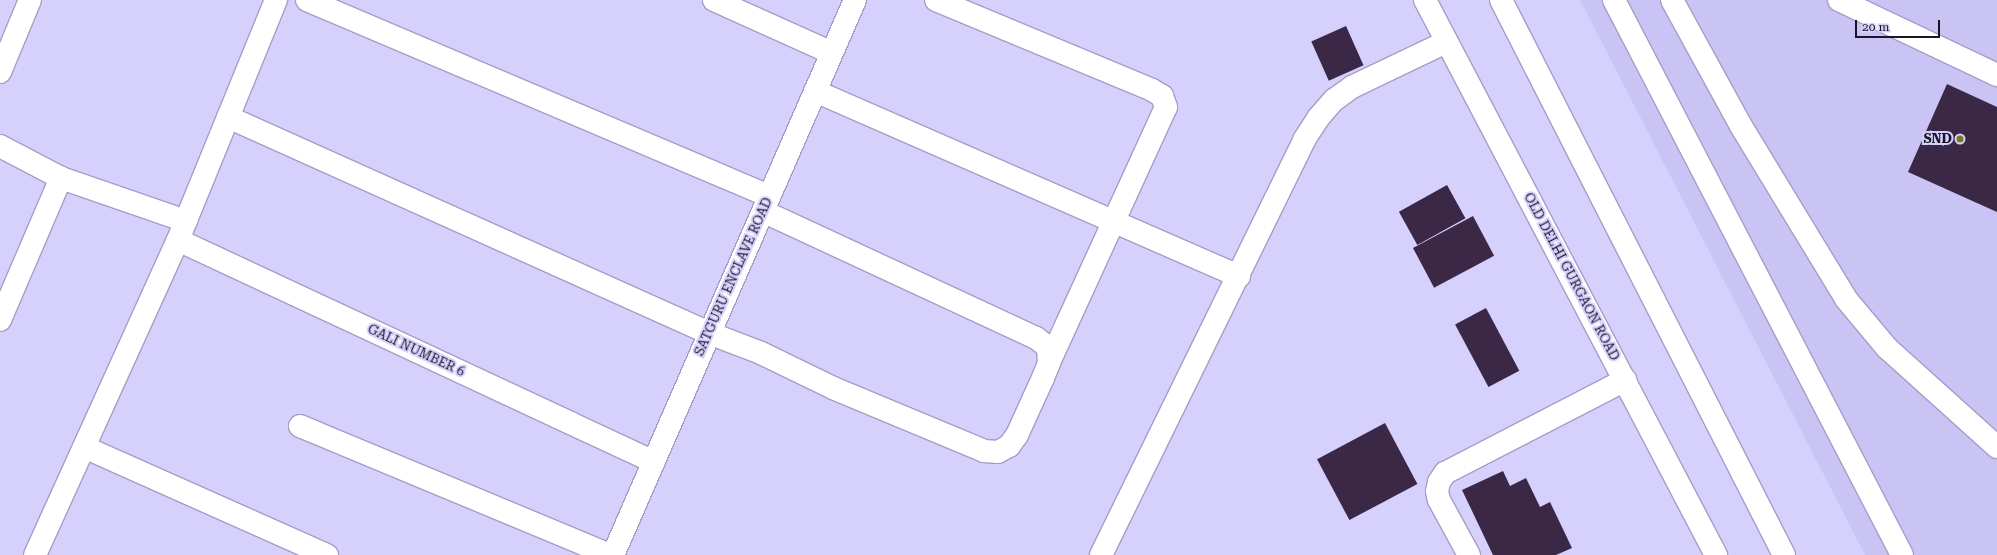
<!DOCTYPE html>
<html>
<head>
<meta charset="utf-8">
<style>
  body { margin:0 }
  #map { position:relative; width:1997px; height:555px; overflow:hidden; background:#d6d1fc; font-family:"Roboto Serif",serif }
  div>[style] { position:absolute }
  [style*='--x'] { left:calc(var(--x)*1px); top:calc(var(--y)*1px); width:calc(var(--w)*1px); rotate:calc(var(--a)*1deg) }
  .built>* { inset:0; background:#cac4f5 }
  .building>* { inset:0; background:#3b2847; transform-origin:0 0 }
  .roads { filter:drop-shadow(1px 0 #a49ec7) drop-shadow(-1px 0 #a49ec7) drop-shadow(0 1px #a49ec7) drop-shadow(0 -1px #a49ec7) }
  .minor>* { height:22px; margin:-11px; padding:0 11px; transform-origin:11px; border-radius:11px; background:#fff }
  .major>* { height:22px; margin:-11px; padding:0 11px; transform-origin:11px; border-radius:11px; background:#fff }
  .dots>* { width:11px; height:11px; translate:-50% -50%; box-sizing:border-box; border:2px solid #d6d1fc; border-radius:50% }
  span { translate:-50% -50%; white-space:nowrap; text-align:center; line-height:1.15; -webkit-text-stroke:4px #d6d1fc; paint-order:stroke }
  .poi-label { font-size:13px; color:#181625; font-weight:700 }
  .right { translate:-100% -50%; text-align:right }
  .street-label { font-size:13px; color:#181625 }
  .scale { position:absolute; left:1855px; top:20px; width:85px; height:18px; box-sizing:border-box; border:2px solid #181625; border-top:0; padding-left:5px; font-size:12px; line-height:14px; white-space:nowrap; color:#181625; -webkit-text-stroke:3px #d6d1fc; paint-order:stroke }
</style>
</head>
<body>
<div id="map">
  <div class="built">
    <i style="clip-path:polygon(1580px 0,1997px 0,1997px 555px,1865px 555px)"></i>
  </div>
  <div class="building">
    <i style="left:1346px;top:26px;width:43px;height:38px;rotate:66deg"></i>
    <i style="clip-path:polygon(1947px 84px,1997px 107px,1997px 212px,1908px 172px)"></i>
    <i style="left:1447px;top:185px;width:38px;height:55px;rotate:61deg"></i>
    <i style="left:1473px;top:216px;width:45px;height:68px;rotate:62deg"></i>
    <i style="left:1486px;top:308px;width:71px;height:35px;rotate:62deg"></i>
    <i style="left:1385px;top:423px;width:69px;height:77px;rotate:62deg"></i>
    <i style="clip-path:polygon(1503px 471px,1510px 486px,1526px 478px,1540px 507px,1550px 502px,1572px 548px,1556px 555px,1493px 555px,1462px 490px)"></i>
  </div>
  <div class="roads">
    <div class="minor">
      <i style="--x:307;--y:0;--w:502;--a:22.99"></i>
      <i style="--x:714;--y:0;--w:129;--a:24.2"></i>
      <i style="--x:936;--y:0;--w:234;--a:22.6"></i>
      <i style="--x:1152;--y:90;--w:12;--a:31"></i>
      <i style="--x:1162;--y:96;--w:12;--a:70"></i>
      <i style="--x:1166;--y:107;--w:281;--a:114.6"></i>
      <i style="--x:1614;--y:0;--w:625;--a:62.57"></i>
      <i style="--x:1672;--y:0;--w:144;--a:61.3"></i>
      <i style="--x:1741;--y:126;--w:202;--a:58.7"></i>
      <i style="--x:1846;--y:299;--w:64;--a:50.1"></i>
      <i style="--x:1887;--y:348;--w:148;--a:42"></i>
      <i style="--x:1839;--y:0;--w:175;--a:25.4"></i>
      <i style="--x:0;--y:72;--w:78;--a:-67.4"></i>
      <i style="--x:815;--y:91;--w:463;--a:23.6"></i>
      <i style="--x:228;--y:117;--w:527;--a:24.18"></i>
      <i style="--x:709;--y:333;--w:56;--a:21"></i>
      <i style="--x:761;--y:353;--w:80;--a:25.9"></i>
      <i style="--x:833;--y:388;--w:164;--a:22.6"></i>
      <i style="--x:984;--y:451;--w:14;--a:4"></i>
      <i style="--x:998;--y:452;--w:13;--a:-29"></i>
      <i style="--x:1009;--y:446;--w:14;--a:-54"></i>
      <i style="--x:1017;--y:435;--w:63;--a:-65.5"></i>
      <i style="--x:1043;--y:378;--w:16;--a:-68"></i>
      <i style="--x:1049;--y:363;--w:16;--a:-94"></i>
      <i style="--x:1048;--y:347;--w:15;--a:-143"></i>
      <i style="--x:1036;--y:338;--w:301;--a:-155.1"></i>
      <i style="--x:0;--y:146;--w:69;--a:27.7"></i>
      <i style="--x:61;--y:178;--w:132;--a:19"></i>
      <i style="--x:178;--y:240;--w:525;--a:25"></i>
      <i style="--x:0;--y:320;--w:155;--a:-66.8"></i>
      <i style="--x:300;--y:426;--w:336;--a:22.6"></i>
      <i style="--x:84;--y:447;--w:266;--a:24"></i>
      <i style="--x:35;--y:555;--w:346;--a:-65.6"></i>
      <i style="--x:178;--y:240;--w:259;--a:-67.8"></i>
      <i style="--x:613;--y:555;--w:605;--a:-66.44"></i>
      <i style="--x:1101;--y:555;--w:462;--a:-63.9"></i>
      <i style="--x:1304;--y:140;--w:27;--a:-57"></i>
      <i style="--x:1319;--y:117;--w:23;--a:-49"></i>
      <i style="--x:1334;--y:100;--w:22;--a:-36"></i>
      <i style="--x:1352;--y:87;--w:104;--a:-25.6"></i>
      <i style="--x:1469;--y:555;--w:63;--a:-118.6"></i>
      <i style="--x:1439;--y:500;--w:9;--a:-103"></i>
      <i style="--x:1437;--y:491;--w:9;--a:-77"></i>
      <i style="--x:1439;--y:482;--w:11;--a:-56"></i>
      <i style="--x:1445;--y:473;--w:203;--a:-27.3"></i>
    </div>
    <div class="major">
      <i style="--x:1425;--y:0;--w:627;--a:62.33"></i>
      <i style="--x:1501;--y:0;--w:623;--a:62.98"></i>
    </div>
  </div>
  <div class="dots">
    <i style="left:1960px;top:139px;background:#787a22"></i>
  </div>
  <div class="poi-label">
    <span class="right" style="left:1952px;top:139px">SND</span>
  </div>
  <div class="street-label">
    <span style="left:734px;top:277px;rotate:-66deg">SATGURU ENCLAVE ROAD</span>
    <span style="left:1571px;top:277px;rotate:62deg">OLD DELHI GURGAON ROAD</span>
    <span style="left:416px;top:351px;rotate:25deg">GALI NUMBER 6</span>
  </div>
  <div class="scale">20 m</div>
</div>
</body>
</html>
